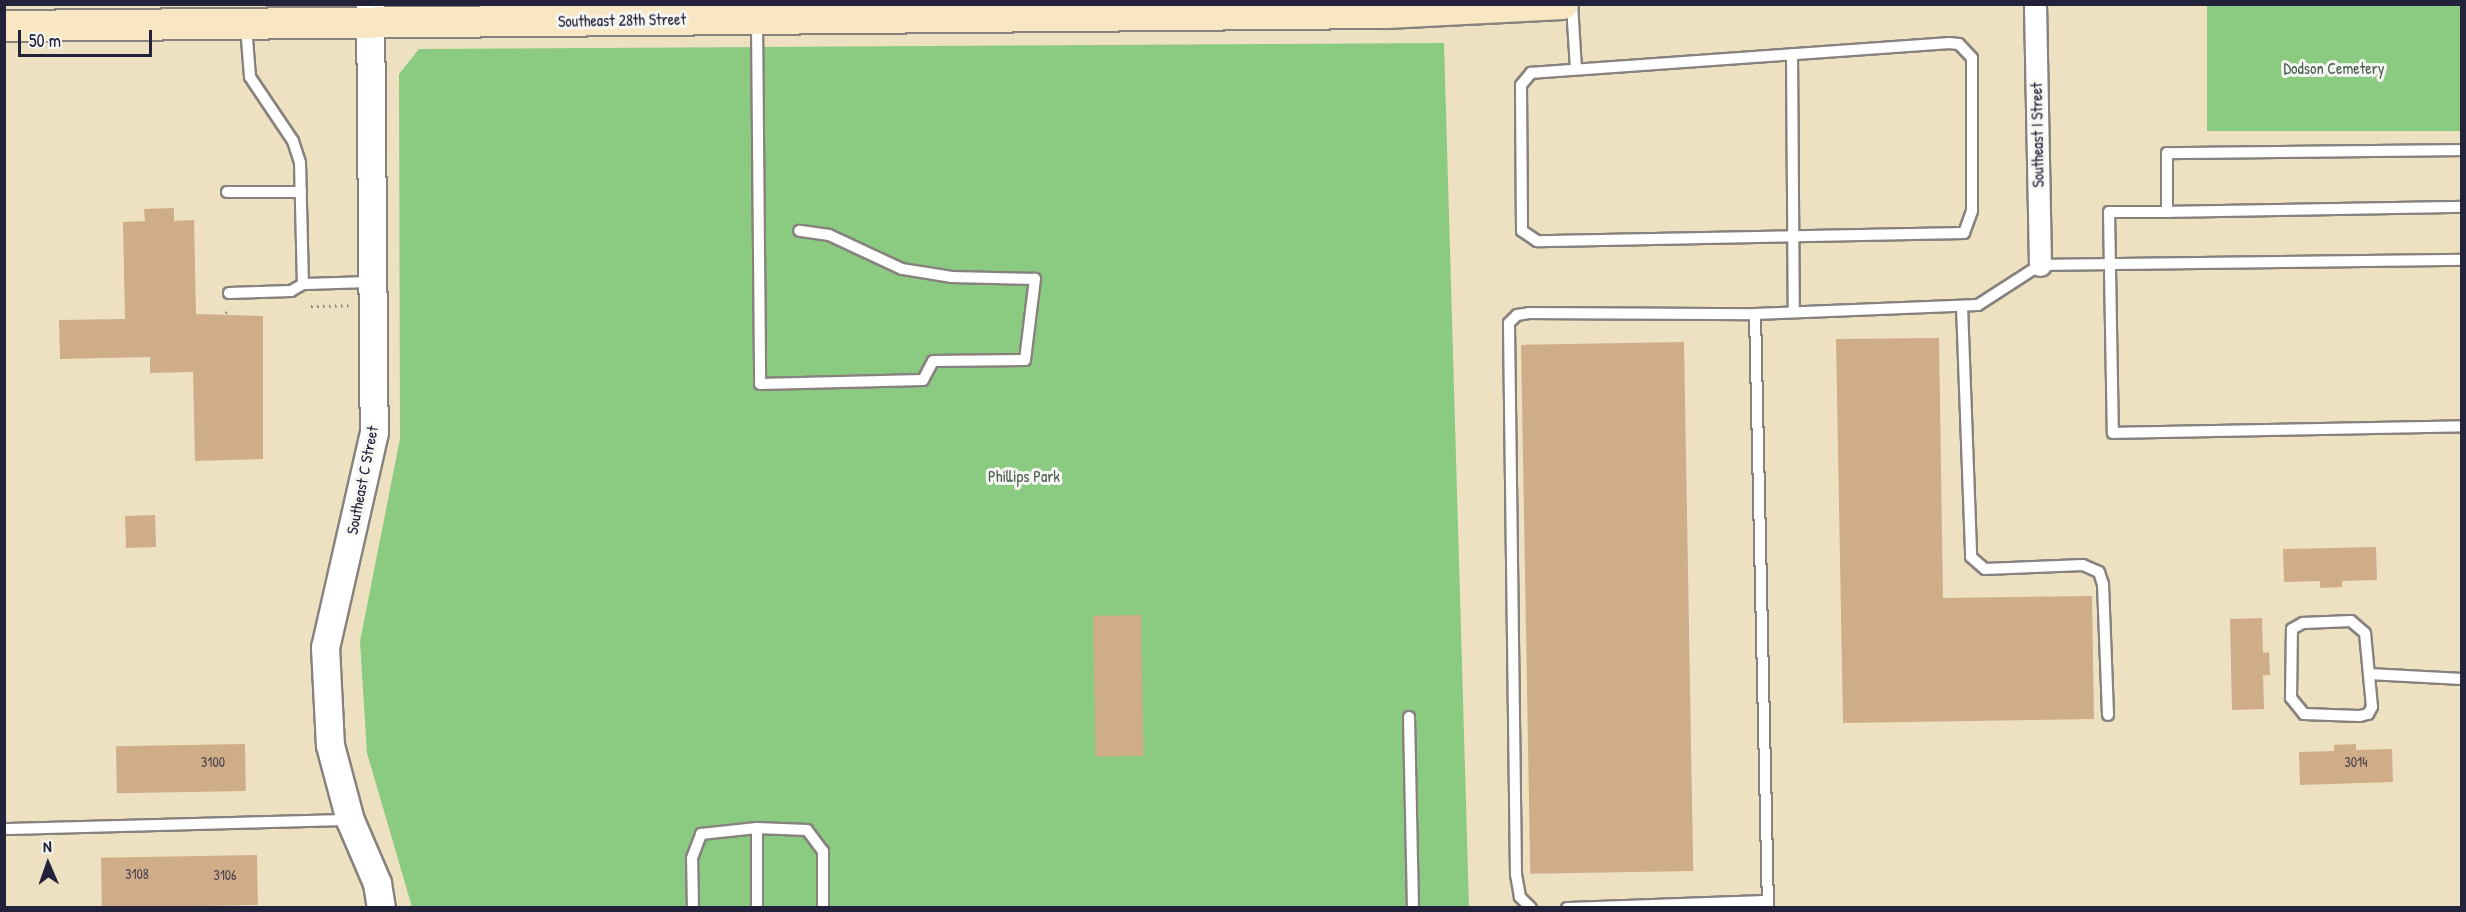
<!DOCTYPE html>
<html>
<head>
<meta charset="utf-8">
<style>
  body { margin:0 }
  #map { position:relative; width:2466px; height:912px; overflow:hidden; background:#ede1c1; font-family:"Patrick Hand",sans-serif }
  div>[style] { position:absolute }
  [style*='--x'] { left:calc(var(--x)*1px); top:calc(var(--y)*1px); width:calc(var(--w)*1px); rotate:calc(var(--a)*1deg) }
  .green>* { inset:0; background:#8bca81; transform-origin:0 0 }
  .building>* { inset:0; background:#cfad89; transform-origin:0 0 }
  .path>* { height:3px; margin-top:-1.5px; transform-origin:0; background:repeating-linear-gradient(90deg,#88827e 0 1.5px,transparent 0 6px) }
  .roads { filter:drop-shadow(2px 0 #88827e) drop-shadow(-2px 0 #88827e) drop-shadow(0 2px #88827e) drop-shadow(0 -2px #88827e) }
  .service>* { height:10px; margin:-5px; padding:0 5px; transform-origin:5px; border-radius:5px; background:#fff }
  .minor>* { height:21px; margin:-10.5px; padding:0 10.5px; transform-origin:10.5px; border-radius:10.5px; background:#fff }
  .tertiary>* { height:27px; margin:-13.5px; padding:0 13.5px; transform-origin:13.5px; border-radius:13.5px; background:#fff }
  .secondary>* { height:30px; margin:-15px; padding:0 15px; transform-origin:15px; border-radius:15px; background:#f9e7c3 }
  span { translate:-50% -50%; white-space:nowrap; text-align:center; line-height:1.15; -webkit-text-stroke:6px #f6f6f2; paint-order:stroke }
  .number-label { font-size:14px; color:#4d454e }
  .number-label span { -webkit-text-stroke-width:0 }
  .street-label { font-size:16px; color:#22223b }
  .park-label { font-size:16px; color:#475d54 }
  .frame { position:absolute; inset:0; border:6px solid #22223b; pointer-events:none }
  .north { position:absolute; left:18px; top:834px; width:60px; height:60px; -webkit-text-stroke:4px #f6f6f2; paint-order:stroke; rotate:358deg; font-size:16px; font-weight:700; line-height:24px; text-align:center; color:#22223b }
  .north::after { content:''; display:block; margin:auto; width:21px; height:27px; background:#22223b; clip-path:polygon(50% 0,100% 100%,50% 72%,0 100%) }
  .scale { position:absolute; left:18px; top:30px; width:134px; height:27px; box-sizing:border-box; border:3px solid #22223b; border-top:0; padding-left:8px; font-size:18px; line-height:21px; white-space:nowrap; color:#22223b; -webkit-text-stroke:4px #f6f6f2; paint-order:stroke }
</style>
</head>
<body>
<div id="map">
  <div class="green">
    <i style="left:2207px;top:5px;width:254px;height:126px"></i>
    <i style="clip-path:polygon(1444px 43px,1469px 907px,412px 907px,367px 753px,360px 641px,400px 439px,399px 74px,419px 49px)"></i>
  </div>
  <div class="building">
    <i style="clip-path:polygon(174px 208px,174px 221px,194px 220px,196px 314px,263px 316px,263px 459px,195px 461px,193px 372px,150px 373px,150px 357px,60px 359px,59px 320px,125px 319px,123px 222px,145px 221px,144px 209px)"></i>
    <i style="clip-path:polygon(1939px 338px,1943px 598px,2092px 596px,2094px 719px,1843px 723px,1836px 339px)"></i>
    <i style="left:1684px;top:342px;width:529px;height:163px;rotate:89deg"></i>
    <i style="left:155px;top:515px;width:32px;height:30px;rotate:88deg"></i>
    <i style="clip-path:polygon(2376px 547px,2377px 580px,2342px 581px,2342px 587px,2320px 588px,2320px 581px,2284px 582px,2283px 549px)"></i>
    <i style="left:1141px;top:615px;width:141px;height:48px;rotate:89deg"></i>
    <i style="clip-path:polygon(2262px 618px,2263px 653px,2269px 652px,2270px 675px,2263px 675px,2264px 709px,2232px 710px,2230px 619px)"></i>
    <i style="left:245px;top:744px;width:47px;height:129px;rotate:89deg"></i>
    <i style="clip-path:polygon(2356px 744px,2356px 750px,2392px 749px,2393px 782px,2300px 785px,2299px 752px,2334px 751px,2334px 745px)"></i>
    <i style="left:257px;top:855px;width:50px;height:156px;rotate:89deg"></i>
  </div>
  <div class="path">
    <i style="--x:311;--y:306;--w:41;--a:-1.4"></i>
    <i style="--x:226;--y:313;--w:6;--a:-59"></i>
  </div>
  <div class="roads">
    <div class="service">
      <i style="--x:1572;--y:4;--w:65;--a:86.5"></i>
      <i style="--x:757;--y:22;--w:362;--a:89.5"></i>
      <i style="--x:760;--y:384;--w:163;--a:-1.4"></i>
      <i style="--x:923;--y:380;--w:21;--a:-62"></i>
      <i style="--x:933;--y:361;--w:92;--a:-0.6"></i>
      <i style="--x:1025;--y:360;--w:82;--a:-83"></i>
      <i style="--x:1035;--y:279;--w:83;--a:-178.6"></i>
      <i style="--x:952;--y:277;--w:51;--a:-170.9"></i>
      <i style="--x:902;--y:269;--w:81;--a:-155"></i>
      <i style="--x:829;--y:235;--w:30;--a:-172"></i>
      <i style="--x:246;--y:26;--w:51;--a:85.5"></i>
      <i style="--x:250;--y:77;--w:77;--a:56.1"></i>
      <i style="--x:293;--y:141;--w:23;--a:72"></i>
      <i style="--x:300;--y:163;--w:121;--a:88.6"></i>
      <i style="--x:1949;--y:43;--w:10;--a:6"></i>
      <i style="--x:1959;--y:44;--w:19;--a:47"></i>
      <i style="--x:1972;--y:58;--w:153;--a:90"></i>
      <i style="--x:1972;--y:211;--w:23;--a:110"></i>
      <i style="--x:1964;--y:233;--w:427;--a:178.9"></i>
      <i style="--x:1537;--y:241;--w:18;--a:-146"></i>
      <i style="--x:1522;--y:231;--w:146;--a:-90.4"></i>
      <i style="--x:1521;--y:85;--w:16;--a:-50"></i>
      <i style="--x:1531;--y:73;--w:419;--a:-4.1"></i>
      <i style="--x:1792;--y:54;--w:258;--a:89.6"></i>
      <i style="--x:2462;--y:150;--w:295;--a:179.4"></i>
      <i style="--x:2167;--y:153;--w:59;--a:90"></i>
      <i style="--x:2167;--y:212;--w:58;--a:180"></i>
      <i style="--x:2109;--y:212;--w:221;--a:89"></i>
      <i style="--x:2113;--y:433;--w:349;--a:-1.1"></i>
      <i style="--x:227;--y:192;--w:74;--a:0"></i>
      <i style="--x:2167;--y:212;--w:295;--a:-1"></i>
      <i style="--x:229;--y:293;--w:62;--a:-1.8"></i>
      <i style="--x:291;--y:291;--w:14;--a:-30"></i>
      <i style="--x:303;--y:284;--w:69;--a:-1.7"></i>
      <i style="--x:1962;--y:306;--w:251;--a:87.9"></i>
      <i style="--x:1971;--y:557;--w:18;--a:41"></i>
      <i style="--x:1985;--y:569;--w:98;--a:-2.3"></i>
      <i style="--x:2083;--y:565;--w:17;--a:24"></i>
      <i style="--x:2099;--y:572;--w:13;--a:72"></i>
      <i style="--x:2103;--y:584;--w:131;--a:87.8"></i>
      <i style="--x:2351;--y:621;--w:18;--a:41"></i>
      <i style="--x:2365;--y:633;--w:74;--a:84.6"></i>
      <i style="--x:2372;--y:707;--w:8;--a:120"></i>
      <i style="--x:2368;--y:714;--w:9;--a:167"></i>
      <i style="--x:2359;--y:716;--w:55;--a:-177.9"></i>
      <i style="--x:2304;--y:714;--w:21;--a:-129"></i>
      <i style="--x:2291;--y:698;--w:69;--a:-89.2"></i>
      <i style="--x:2292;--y:629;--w:13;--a:-29"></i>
      <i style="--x:2303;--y:623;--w:48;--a:-2.4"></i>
      <i style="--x:2369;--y:674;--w:93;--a:3.1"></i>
      <i style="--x:1409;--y:717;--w:191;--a:88.8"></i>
      <i style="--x:757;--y:828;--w:80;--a:90"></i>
      <i style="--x:4;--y:829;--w:345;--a:-1.5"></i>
      <i style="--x:693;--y:908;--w:50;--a:-91.1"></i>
      <i style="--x:692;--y:858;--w:26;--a:-69"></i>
      <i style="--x:701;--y:834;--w:56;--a:-6.1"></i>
      <i style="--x:757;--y:828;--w:50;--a:2.3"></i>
      <i style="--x:807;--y:830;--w:26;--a:53"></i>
      <i style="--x:823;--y:851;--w:57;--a:90"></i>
      <i style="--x:1531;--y:908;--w:16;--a:-135"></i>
      <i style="--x:1520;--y:897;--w:22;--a:-100"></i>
      <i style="--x:1516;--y:875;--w:552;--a:-90.73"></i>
      <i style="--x:1509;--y:323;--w:11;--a:-45"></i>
      <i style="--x:1517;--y:315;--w:12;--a:-9"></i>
      <i style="--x:1529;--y:313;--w:226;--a:0.3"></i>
      <i style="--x:1567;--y:908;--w:200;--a:-2"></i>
      <i style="--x:1768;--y:908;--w:594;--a:-91.25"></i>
      <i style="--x:1755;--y:314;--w:223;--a:-2.3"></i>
      <i style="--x:1978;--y:305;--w:74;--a:-32.8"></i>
      <i style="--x:2040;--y:265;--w:422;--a:-0.7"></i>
    </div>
    <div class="minor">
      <i style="--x:2035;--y:4;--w:261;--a:88.9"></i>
    </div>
    <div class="tertiary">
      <i style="--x:370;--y:4;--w:428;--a:89.5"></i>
      <i style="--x:374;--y:432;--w:221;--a:102.8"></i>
      <i style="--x:325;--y:647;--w:98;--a:87.1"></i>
      <i style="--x:330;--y:745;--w:78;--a:75.1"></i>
      <i style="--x:350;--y:820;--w:69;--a:66.8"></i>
      <i style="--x:377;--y:883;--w:25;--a:81"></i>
    </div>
    <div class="secondary">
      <i style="--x:4;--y:26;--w:1383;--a:-0.54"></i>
      <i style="--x:1387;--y:13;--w:176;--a:-2.9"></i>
    </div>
  </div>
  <div class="number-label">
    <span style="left:213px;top:762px">3100</span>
    <span style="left:2356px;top:762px">3014</span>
    <span style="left:137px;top:874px">3108</span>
    <span style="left:225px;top:875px">3106</span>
  </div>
  <div class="street-label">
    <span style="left:622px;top:20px;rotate:-1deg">Southeast 28th Street</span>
    <span style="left:2037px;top:135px;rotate:-91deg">Southeast I Street</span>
    <span style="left:362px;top:480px;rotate:-79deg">Southeast C Street</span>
  </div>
  <div class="park-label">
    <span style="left:2334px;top:68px">Dodson Cemetery</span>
    <span style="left:1024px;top:476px">Phillips Park</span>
  </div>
  <div class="frame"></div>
  <div class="north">N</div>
  <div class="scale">50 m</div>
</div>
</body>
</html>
